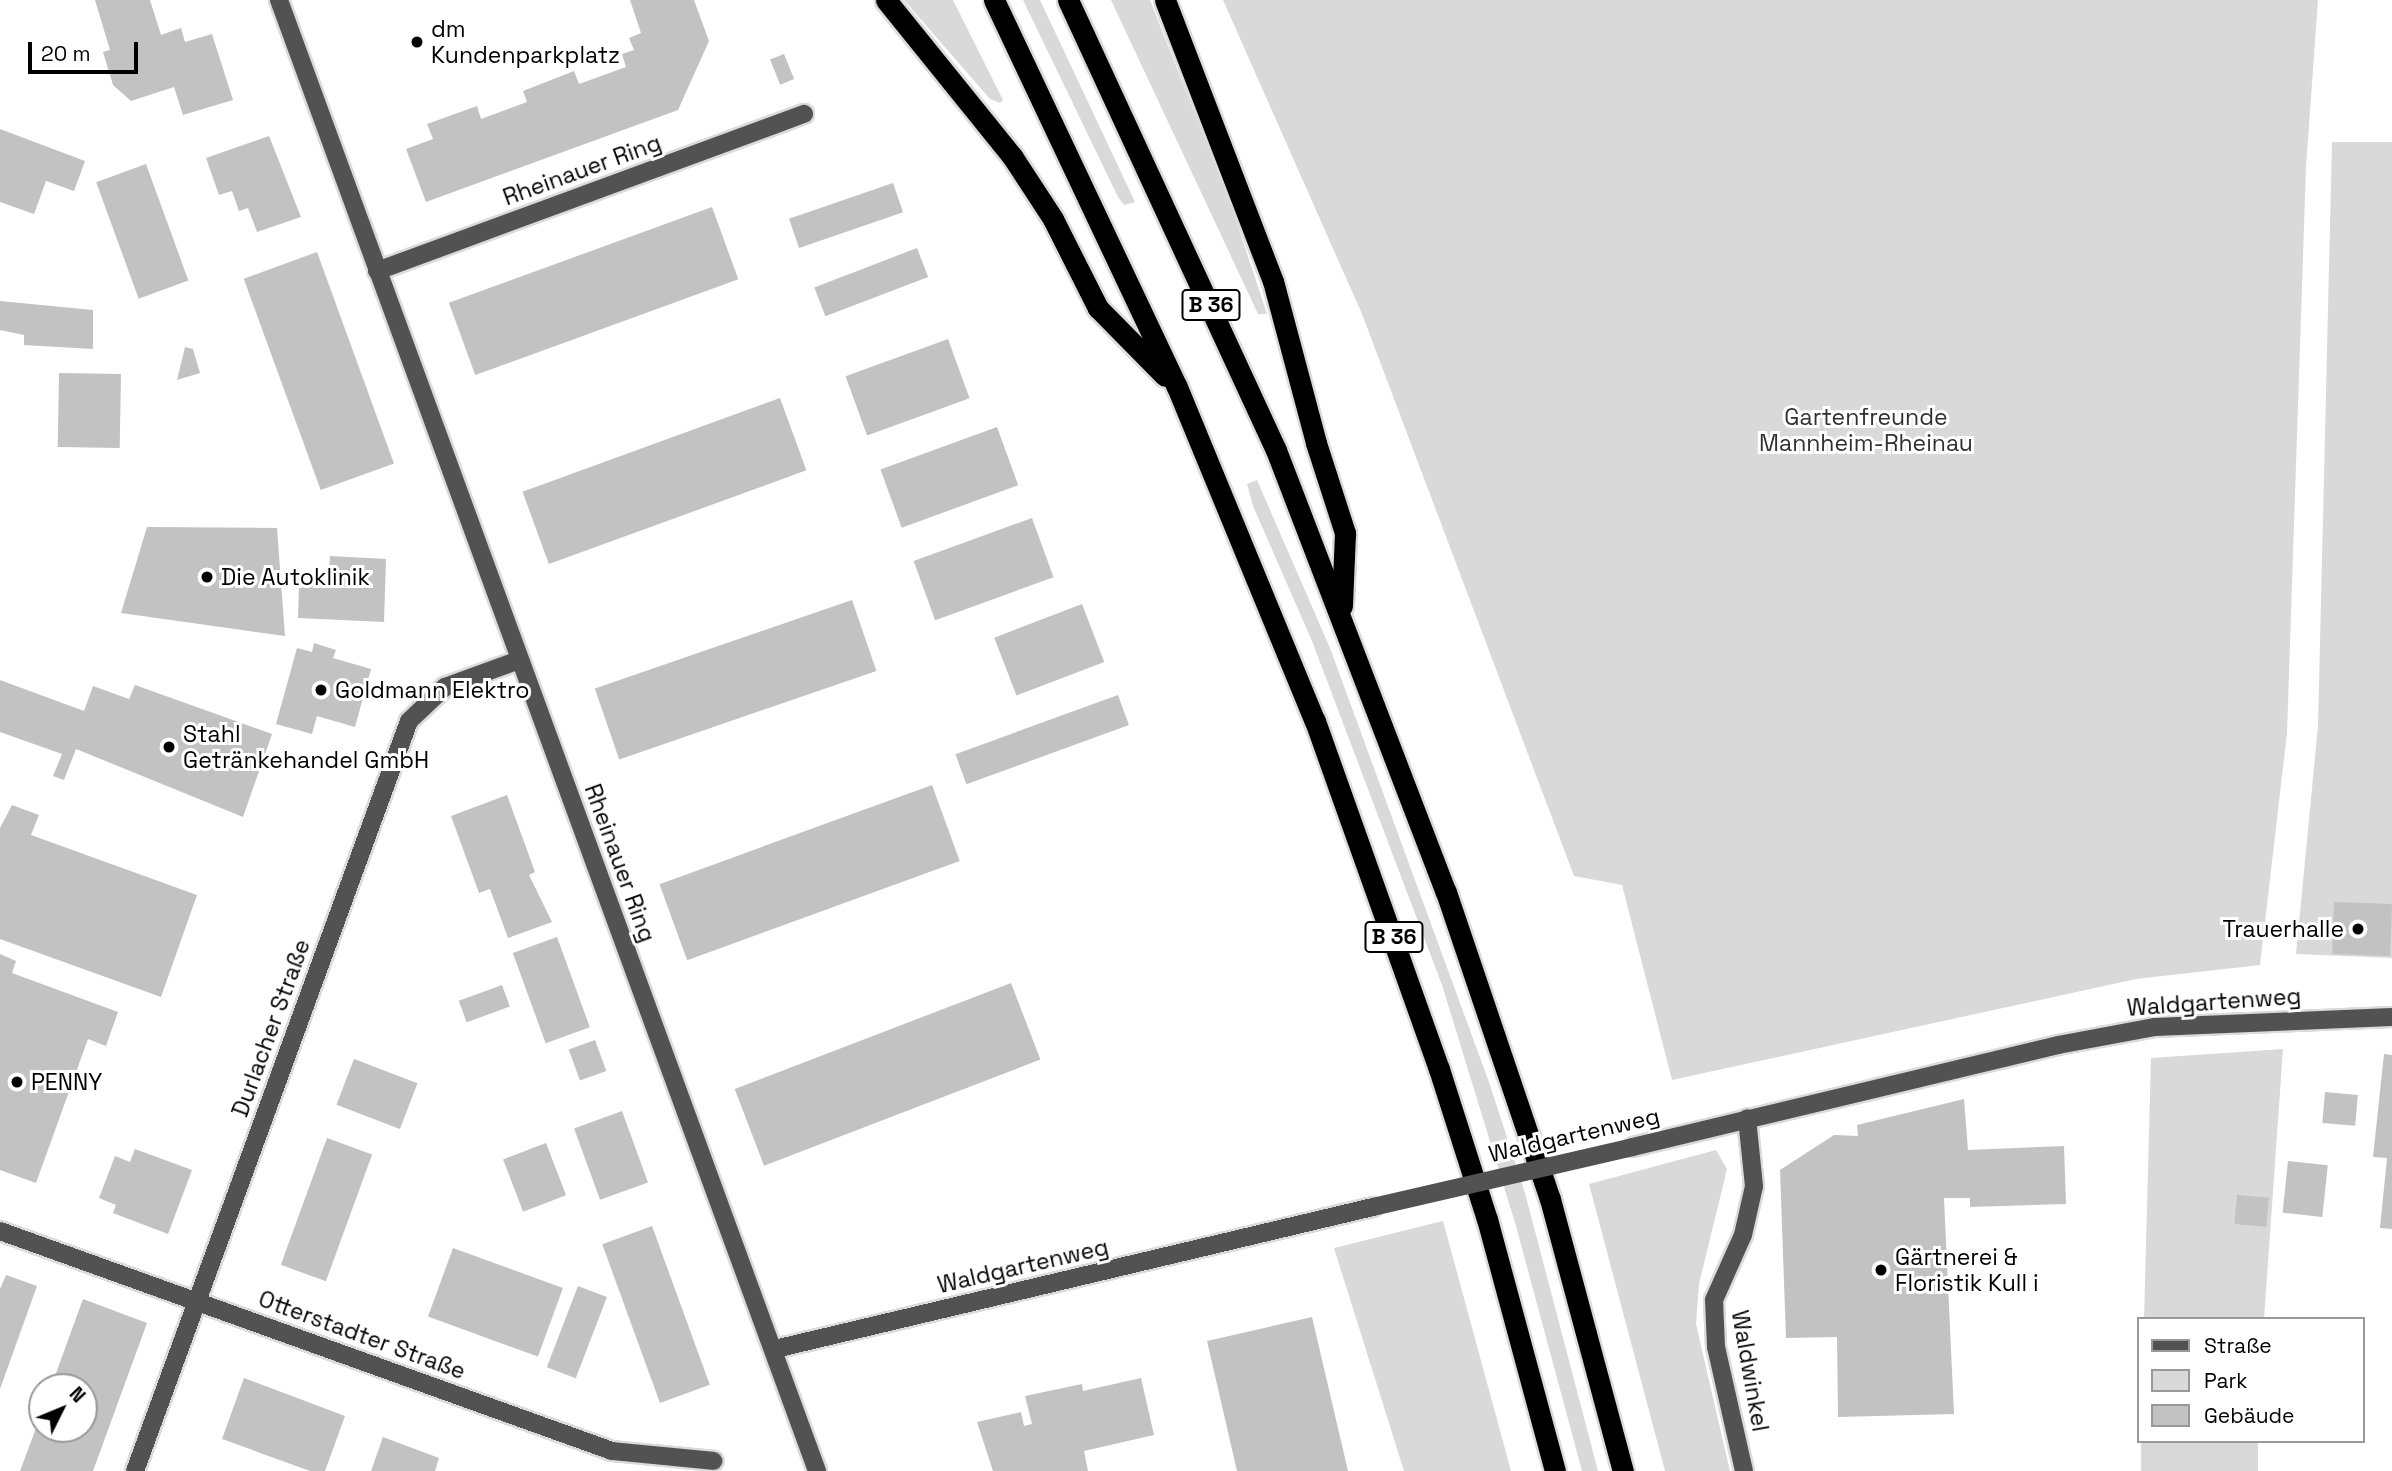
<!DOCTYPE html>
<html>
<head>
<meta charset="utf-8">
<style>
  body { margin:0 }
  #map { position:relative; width:2392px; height:1471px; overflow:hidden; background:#fff; font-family:"Space Grotesk",sans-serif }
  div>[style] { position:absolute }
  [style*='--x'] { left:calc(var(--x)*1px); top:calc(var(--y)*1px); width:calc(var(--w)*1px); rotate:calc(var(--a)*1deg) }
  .green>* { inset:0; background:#d9d9d9; transform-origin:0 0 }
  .building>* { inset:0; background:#c2c2c2; transform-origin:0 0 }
  .roads { filter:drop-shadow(2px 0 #dbdbdb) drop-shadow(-2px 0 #dbdbdb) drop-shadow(0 2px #dbdbdb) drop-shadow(0 -2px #dbdbdb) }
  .minor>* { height:18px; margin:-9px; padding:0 9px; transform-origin:9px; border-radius:9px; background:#525252 }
  .highway>* { height:21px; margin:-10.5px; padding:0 10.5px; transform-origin:10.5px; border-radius:10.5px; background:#000 }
  .minor-bridge>* { height:18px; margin:-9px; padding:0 9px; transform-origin:9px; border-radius:9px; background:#525252 }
  .dots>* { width:19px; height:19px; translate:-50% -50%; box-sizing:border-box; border:4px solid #fff; border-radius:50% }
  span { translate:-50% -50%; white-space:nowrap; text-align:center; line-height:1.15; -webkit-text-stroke:6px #fff; paint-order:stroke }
  .shield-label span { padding:2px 5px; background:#fff; border:2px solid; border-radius:5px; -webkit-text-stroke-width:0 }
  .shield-label { font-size:21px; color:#000; font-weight:700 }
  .poi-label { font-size:23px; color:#000 }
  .left { translate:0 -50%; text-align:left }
  .right { translate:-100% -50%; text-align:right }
  .street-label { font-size:23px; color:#000 }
  .park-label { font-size:23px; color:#303030 }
  .legend { position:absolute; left:2137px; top:1317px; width:228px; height:126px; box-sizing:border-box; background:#fff; border:2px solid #999; margin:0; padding:9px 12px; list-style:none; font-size:21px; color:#000 }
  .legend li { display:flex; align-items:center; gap:14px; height:35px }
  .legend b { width:35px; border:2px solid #999 }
  .north { position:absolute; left:28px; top:1373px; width:70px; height:70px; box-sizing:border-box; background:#fff; border:2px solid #999; border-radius:50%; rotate:47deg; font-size:19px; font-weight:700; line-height:28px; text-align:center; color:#000 }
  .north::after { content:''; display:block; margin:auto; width:24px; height:32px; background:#000; clip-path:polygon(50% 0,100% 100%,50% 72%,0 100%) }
  .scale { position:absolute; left:28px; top:42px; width:110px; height:32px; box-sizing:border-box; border:4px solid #000; border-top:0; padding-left:9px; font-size:21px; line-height:24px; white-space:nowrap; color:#000; -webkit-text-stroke:5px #fff; paint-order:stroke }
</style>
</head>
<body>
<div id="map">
  <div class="green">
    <i style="clip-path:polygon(904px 0,953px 0,1003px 100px,1000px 103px,990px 99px)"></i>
    <i style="clip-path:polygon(1023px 0,1040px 0,1135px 202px,1124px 205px,1118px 197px)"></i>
    <i style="clip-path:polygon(1111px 0,1150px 0,1231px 205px,1267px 314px,1258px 314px)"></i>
    <i style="clip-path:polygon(1223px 0,2318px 0,2306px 167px,2287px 733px,2260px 965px,2136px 979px,1672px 1080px,1622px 885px,1574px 876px,1362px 314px)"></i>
    <i style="clip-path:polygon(2332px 142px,2392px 142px,2392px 958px,2296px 954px,2318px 726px)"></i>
    <i style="clip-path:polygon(1257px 480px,1330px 648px,1490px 1085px,1525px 1193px,1598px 1471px,1582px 1471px,1516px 1226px,1442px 985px,1312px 641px,1253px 506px,1247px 484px)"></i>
    <i style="clip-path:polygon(2283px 1049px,2264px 1319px,2144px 1319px,2151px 1058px)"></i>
    <i style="clip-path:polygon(1716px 1150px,1727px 1169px,1699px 1284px,1696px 1324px,1730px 1471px,1665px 1471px,1589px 1184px)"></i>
    <i style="clip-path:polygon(1443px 1221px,1511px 1471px,1404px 1471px,1334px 1248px)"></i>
    <i style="left:2141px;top:1441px;width:117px;height:30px"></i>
  </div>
  <div class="building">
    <i style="clip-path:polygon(95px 0,150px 0,161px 35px,181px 28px,185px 42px,212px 34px,233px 100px,183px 115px,174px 87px,131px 101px,113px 85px,103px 52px,110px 50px)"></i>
    <i style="clip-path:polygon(630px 0,694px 0,709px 41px,678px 110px,426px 202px,406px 149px,433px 139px,427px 124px,477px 106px,481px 119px,527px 102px,523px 91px,574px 71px,579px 84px,626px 67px,622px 54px,634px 50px,629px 38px,641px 33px)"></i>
    <i style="left:784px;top:54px;width:27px;height:15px;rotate:68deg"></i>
    <i style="clip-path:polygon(0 129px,85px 161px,74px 191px,46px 181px,34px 214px,0 202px)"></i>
    <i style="clip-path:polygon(269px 136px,301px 217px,257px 232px,248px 208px,239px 211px,232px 191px,219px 195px,206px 158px)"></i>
    <i style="left:146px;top:164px;width:124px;height:53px;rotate:70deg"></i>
    <i style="left:893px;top:183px;width:31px;height:110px;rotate:71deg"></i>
    <i style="left:712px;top:207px;width:77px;height:280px;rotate:70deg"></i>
    <i style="left:917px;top:248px;width:31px;height:110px;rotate:69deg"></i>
    <i style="left:317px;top:252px;width:225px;height:78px;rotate:70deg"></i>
    <i style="clip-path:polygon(0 301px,93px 310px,93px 349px,24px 345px,24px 335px,0 330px)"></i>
    <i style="left:948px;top:339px;width:63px;height:109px;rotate:70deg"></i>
    <i style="clip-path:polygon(185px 347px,193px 349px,200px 373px,177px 380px)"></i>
    <i style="left:59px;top:373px;width:62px;height:74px;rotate:1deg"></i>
    <i style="left:780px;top:398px;width:77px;height:274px;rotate:70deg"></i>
    <i style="left:997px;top:427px;width:62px;height:124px;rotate:70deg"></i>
    <i style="left:1032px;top:518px;width:63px;height:126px;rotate:70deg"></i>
    <i style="clip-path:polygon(147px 527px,277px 528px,285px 636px,121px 613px)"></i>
    <i style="clip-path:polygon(330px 556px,386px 559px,384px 622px,298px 618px,299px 584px,328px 586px)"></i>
    <i style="left:852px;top:600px;width:75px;height:272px;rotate:71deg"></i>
    <i style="left:1082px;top:604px;width:62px;height:94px;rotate:69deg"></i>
    <i style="clip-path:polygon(314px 643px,336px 650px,333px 658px,371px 669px,355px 727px,317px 716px,312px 734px,276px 724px,297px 648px,312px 652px)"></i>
    <i style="clip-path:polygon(0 680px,84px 711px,93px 686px,129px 699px,135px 685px,272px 734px,243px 817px,76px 749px,64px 780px,53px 776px,62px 754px,0 732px)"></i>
    <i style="left:1118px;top:695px;width:32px;height:173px;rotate:70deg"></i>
    <i style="left:932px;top:785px;width:81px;height:290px;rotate:70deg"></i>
    <i style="clip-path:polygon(507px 795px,535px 872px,529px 875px,552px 922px,508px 938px,490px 889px,479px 893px,451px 816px)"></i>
    <i style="clip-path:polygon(12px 805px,39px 815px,31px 835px,197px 895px,161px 997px,0 939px,0 828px)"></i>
    <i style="left:2334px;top:902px;width:58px;height:52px;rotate:2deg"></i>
    <i style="left:557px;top:937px;width:96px;height:47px;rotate:70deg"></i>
    <i style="clip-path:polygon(0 954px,16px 961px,12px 973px,118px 1012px,106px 1046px,88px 1039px,36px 1183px,0 1170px)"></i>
    <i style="left:1011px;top:983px;width:82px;height:296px;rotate:69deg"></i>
    <i style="left:502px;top:985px;width:23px;height:46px;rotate:70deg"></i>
    <i style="left:595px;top:1040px;width:33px;height:28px;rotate:70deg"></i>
    <i style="clip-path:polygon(2384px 1054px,2392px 1055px,2392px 1229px,2380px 1228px,2387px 1158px,2373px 1157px)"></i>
    <i style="left:354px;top:1059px;width:68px;height:49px;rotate:21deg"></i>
    <i style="left:2325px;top:1092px;width:33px;height:31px;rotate:5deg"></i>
    <i style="clip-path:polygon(1964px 1099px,1968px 1150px,2064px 1146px,2066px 1204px,1970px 1207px,1970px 1198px,1944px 1198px,1954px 1414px,1838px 1417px,1837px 1337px,1786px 1338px,1780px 1170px,1834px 1135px,1858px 1136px,1857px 1125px)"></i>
    <i style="left:622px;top:1111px;width:76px;height:51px;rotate:70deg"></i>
    <i style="left:327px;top:1138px;width:48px;height:135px;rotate:20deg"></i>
    <i style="left:546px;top:1143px;width:56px;height:46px;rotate:69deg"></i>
    <i style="clip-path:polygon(135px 1149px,192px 1170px,168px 1234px,113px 1213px,116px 1205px,99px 1198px,115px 1156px,130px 1162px)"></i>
    <i style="left:2288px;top:1161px;width:40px;height:52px;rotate:6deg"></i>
    <i style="left:2237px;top:1195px;width:32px;height:29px;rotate:5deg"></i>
    <i style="left:652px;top:1226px;width:169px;height:53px;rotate:70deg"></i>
    <i style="left:453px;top:1248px;width:117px;height:73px;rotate:20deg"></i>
    <i style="clip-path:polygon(6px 1275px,37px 1286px,0 1389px,0 1289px)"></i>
    <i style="left:578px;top:1286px;width:31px;height:87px;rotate:21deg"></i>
    <i style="clip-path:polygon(83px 1299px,147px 1323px,93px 1471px,20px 1471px,42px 1412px,42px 1429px,84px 1429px,84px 1387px,51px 1387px)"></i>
    <i style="clip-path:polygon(1312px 1317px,1348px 1471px,1237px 1471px,1207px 1341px)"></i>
    <i style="clip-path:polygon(244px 1378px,345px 1416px,325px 1471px,310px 1471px,222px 1439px)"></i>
    <i style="clip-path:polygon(1141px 1378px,1154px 1435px,1084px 1451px,1088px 1471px,993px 1471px,977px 1422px,1021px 1412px,1024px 1426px,1032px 1424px,1025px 1396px,1082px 1384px,1083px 1391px)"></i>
    <i style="clip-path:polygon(383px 1437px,439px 1458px,435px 1471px,371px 1471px)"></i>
  </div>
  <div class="roads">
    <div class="minor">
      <i style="--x:279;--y:0;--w:1566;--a:69.91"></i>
      <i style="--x:377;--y:271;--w:455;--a:-20.2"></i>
      <i style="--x:1633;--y:1147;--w:437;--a:-13.5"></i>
      <i style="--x:2058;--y:1045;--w:99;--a:-10.5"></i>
      <i style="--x:2155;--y:1027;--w:237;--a:-2.4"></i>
      <i style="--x:0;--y:1231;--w:650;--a:19.77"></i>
      <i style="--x:612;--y:1451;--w:102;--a:5.6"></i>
      <i style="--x:775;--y:1349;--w:615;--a:-13.36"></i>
      <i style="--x:135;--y:1471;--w:798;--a:-69.93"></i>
      <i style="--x:409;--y:721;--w:50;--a:-43.4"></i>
      <i style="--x:445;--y:687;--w:79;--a:-20"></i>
      <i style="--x:1744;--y:1471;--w:127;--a:-102.7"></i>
      <i style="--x:1716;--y:1347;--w:47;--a:-92.4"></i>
      <i style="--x:1714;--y:1300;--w:71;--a:-66"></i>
      <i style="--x:1743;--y:1235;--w:50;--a:-77.3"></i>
      <i style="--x:1754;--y:1186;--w:68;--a:-95.9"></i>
    </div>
    <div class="highway">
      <i style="--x:886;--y:0;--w:201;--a:51.1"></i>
      <i style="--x:1012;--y:156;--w:75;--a:56.9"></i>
      <i style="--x:1053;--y:219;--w:100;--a:63.2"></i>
      <i style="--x:1098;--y:308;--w:95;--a:45.4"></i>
      <i style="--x:994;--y:0;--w:428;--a:64.7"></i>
      <i style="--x:1177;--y:387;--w:361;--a:67.6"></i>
      <i style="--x:1315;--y:721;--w:369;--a:70.4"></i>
      <i style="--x:1439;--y:1069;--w:157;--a:72.3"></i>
      <i style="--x:1487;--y:1219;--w:261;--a:74.9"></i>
      <i style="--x:1068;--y:0;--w:496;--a:65.2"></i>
      <i style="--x:1276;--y:450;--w:474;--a:69"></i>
      <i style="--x:1446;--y:892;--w:324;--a:71.3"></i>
      <i style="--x:1550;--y:1199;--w:282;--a:75"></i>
      <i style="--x:1165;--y:0;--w:301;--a:69"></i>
      <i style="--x:1273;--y:281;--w:168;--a:75.1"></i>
      <i style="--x:1316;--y:443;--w:95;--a:72.1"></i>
      <i style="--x:1345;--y:533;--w:73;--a:92.4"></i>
    </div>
  </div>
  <div class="minor-bridge">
    <i style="--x:1373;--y:1207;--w:267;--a:-13"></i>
  </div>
  <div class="dots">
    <i style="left:417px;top:42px;background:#000"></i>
    <i style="left:207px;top:577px;background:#000"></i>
    <i style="left:321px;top:690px;background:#000"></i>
    <i style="left:169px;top:747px;background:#000"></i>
    <i style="left:2358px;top:929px;background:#000"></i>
    <i style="left:17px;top:1082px;background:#000"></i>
    <i style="left:1881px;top:1270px;background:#000"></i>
  </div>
  <div class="shield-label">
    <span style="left:1211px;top:305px">B 36</span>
    <span style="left:1394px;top:937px">B 36</span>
  </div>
  <div class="poi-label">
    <span class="left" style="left:431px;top:42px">dm<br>Kundenparkplatz</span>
    <span class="left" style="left:221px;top:577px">Die Autoklinik</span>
    <span class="left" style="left:335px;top:690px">Goldmann Elektro</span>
    <span class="left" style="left:183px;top:747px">Stahl<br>Getränkehandel GmbH</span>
    <span class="right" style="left:2344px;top:929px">Trauerhalle</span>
    <span class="left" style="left:31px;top:1082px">PENNY</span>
    <span class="left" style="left:1895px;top:1270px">Gärtnerei &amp;<br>Floristik Kull i</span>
  </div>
  <div class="street-label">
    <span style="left:582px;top:170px;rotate:-20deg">Rheinauer Ring</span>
    <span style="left:620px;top:863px;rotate:70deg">Rheinauer Ring</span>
    <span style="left:2214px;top:1002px;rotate:-4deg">Waldgartenweg</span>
    <span style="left:271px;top:1028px;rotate:-70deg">Durlacher Straße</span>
    <span style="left:1574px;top:1135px;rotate:-13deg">Waldgartenweg</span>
    <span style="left:1023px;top:1266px;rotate:-13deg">Waldgartenweg</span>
    <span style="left:362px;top:1335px;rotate:20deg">Otterstadter Straße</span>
    <span style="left:1750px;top:1371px;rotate:80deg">Waldwinkel</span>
  </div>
  <div class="park-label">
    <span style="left:1866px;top:430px">Gartenfreunde<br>Mannheim-Rheinau</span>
  </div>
  <ul class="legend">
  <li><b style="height:9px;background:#525252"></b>Straße</li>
  <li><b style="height:19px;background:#d9d9d9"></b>Park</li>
  <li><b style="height:19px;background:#c2c2c2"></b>Gebäude</li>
  </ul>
  <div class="north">N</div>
  <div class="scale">20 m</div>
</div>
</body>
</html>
